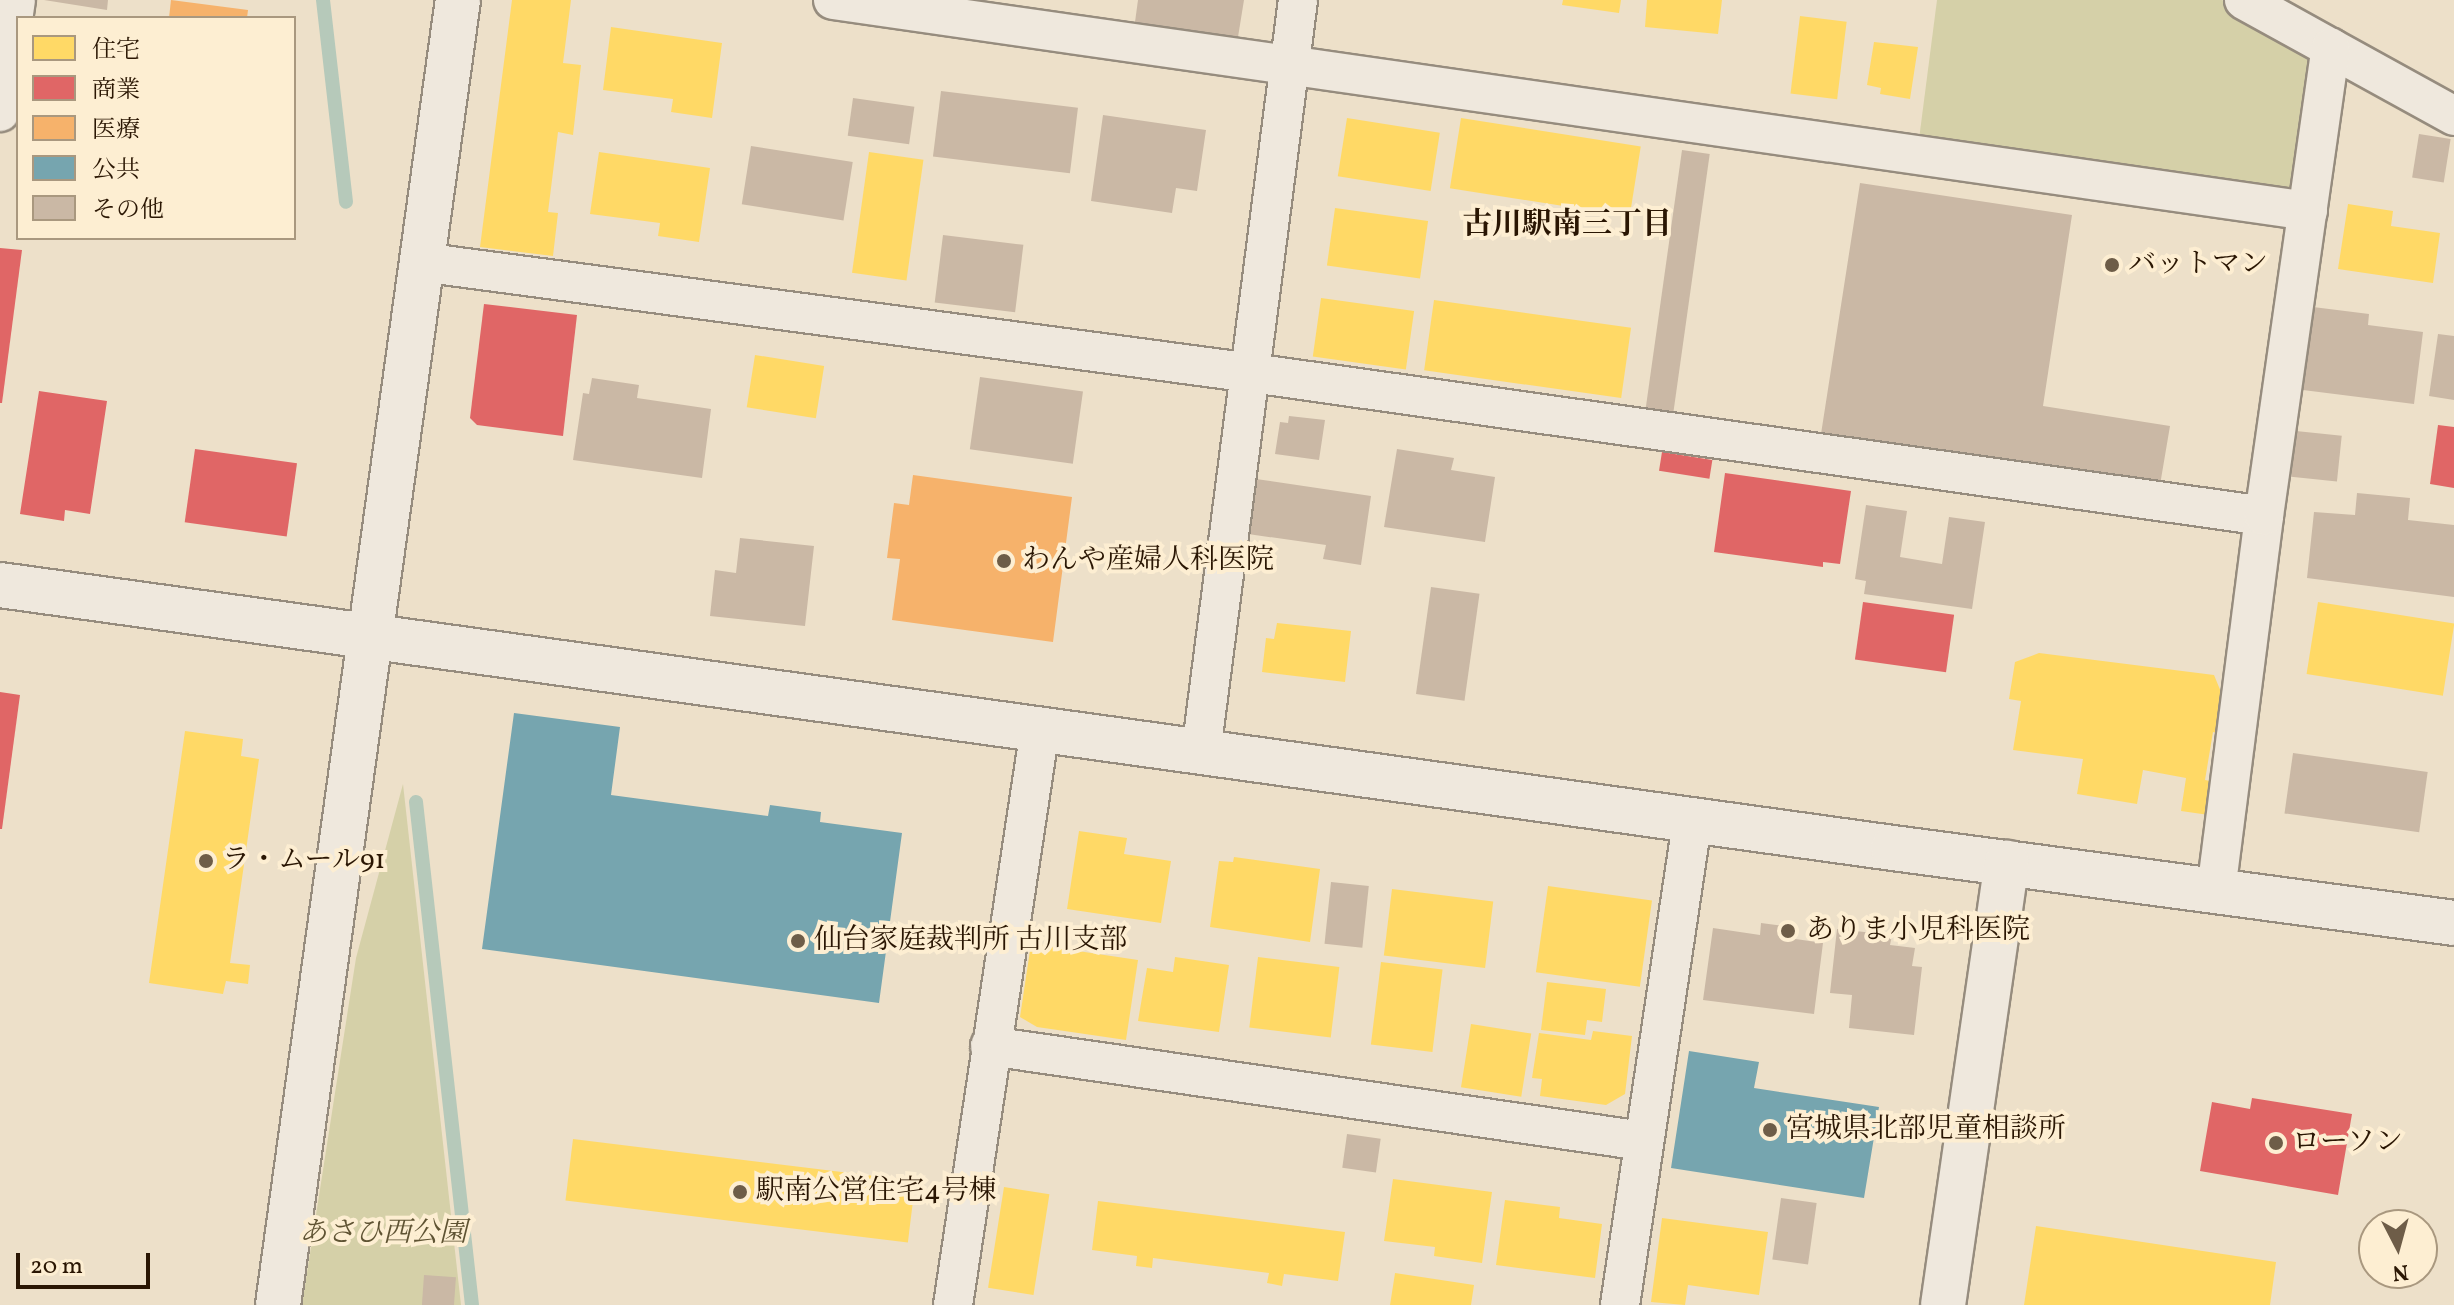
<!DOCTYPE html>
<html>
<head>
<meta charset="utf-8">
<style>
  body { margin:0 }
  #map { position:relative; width:2454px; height:1305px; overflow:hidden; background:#ede0c9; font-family:Vollkorn,"Noto Serif JP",serif }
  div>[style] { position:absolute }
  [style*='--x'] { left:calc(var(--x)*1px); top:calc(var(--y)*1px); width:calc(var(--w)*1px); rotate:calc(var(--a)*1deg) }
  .green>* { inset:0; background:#d5d0a8 }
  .homes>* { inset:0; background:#ffd966; transform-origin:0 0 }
  .shops>* { inset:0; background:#e06666; transform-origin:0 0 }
  .health>* { inset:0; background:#f6b26b }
  .public>* { inset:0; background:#76a5af }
  .stream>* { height:14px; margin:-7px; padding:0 7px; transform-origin:7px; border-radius:7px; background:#b6c9ba }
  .building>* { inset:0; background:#cab8a5; transform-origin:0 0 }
  .roads { filter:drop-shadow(2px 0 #968c7e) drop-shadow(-2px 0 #968c7e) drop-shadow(0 2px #968c7e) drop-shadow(0 -2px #968c7e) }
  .minor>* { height:38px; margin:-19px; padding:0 19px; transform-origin:19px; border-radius:19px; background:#efe8dd }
  .tertiary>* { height:44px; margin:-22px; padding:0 22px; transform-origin:22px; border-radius:22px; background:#efe8dd }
  .dots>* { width:22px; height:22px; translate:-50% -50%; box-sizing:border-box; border:4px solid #fdeed2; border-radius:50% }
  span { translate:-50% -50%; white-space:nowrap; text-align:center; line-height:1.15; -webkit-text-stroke:8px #fdeed2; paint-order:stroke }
  .poi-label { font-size:28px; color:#2a1603 }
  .left { translate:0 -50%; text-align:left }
  .park-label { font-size:28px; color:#5f5333; font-style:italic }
  .neighbourhood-label { font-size:30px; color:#2a1603; font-weight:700 }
  .legend { position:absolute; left:16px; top:16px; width:280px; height:224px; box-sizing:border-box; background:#fdeed2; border:2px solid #a9987f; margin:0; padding:10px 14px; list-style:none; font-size:24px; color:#2a1603 }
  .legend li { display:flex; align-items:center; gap:16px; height:40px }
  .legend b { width:40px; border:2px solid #a9987f }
  .north { position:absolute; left:2358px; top:1209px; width:80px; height:80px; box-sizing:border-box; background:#fdeed2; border:2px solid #a9987f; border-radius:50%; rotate:174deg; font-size:22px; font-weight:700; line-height:32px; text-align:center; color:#2a1603 }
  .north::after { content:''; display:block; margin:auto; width:28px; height:36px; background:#6e5d48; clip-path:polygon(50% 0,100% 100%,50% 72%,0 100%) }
  .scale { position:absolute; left:16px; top:1253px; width:134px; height:36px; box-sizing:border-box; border:4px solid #2a1603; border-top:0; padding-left:10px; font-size:24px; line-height:28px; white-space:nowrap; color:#2a1603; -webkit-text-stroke:6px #fdeed2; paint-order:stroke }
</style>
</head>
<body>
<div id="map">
  <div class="green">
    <i style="clip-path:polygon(1937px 0,2222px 0,2311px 46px,2315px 81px,2292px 194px,1918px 147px)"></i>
    <i style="clip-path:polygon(403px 784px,461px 1305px,302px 1305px,356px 958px)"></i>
  </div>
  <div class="homes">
    <i style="clip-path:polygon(512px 0,571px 0,563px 63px,581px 65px,573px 135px,558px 132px,548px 212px,558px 213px,553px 256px,480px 247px)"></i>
    <i style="clip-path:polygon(1563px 0,1621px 0,1619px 13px,1562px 5px)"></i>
    <i style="clip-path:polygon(1647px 0,1722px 0,1718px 34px,1645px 27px)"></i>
    <i style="left:1800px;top:16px;width:47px;height:78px;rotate:7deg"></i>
    <i style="clip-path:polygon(611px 27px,722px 43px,712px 118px,671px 112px,673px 99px,603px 90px)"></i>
    <i style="clip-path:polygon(1874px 42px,1918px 47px,1910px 99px,1880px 94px,1881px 88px,1867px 85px)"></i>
    <i style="left:1347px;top:118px;width:94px;height:59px;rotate:9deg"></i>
    <i style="left:1461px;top:118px;width:182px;height:71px;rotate:9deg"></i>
    <i style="clip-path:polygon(599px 152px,710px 168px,699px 242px,658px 236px,660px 223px,590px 214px)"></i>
    <i style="left:869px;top:152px;width:55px;height:122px;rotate:8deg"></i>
    <i style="clip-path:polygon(2348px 204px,2393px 211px,2391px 226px,2440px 233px,2433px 283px,2338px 269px)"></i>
    <i style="left:1335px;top:208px;width:94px;height:58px;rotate:8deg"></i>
    <i style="left:1321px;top:298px;width:94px;height:59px;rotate:8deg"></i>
    <i style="left:1434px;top:300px;width:199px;height:71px;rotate:8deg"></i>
    <i style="left:755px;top:355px;width:70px;height:53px;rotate:9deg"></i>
    <i style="left:2318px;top:602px;width:138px;height:73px;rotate:9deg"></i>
    <i style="clip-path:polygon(1277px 623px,1351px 631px,1345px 682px,1262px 672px,1266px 638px,1274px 639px)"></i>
    <i style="clip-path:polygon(2039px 653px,2214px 675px,2221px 692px,2228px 692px,2220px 734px,2213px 732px,2205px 780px,2221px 783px,2216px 816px,2181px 811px,2186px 778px,2143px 770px,2137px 804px,2077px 794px,2083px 759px,2013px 750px,2021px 701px,2009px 699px,2015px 662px)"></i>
    <i style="clip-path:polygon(185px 731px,243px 739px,241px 756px,259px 759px,230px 963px,250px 965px,248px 984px,226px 981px,223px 994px,149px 983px)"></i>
    <i style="clip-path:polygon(1079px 831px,1127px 838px,1124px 854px,1171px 861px,1161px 923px,1067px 909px)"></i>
    <i style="clip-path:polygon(1234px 857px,1320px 869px,1310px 942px,1210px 927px,1219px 861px,1233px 862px)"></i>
    <i style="left:1548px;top:886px;width:105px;height:87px;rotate:8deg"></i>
    <i style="left:1392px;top:889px;width:102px;height:67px;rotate:7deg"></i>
    <i style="clip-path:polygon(1031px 944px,1138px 960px,1126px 1040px,1037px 1027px,1020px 1017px)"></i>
    <i style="clip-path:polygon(1175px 957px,1229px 965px,1219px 1032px,1138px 1021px,1147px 968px,1173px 972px)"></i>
    <i style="left:1258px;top:957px;width:82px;height:71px;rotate:7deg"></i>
    <i style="left:1381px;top:962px;width:62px;height:83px;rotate:7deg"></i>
    <i style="clip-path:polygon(1547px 982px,1606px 989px,1602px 1022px,1587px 1020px,1585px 1035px,1541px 1030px)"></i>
    <i style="left:1471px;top:1024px;width:61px;height:64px;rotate:9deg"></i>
    <i style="clip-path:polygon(1593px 1031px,1632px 1036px,1625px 1094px,1606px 1105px,1540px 1096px,1542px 1079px,1532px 1078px,1539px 1033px,1591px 1040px)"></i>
    <i style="left:573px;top:1139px;width:345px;height:62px;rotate:7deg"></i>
    <i style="clip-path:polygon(1393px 1179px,1492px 1192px,1482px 1263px,1434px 1256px,1435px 1247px,1384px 1241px)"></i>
    <i style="left:1004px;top:1187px;width:46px;height:102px;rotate:9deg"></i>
    <i style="clip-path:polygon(1505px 1200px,1560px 1207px,1559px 1218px,1602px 1224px,1595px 1278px,1496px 1265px)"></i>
    <i style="clip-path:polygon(1098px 1201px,1345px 1232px,1338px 1281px,1284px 1274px,1282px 1286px,1267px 1283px,1269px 1273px,1153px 1258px,1152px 1268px,1136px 1266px,1137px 1256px,1092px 1250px)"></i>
    <i style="clip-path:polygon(1662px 1218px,1768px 1232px,1759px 1295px,1688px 1285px,1685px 1305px,1651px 1302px)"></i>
    <i style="clip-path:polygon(2036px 1226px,2276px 1262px,2270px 1305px,2024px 1305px)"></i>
    <i style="clip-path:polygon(1395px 1273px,1474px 1285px,1471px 1305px,1390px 1305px)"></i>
  </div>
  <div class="shops">
    <i style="clip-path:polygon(0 248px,22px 250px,2px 403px,0 403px)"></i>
    <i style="clip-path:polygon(484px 304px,577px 315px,563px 436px,477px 425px,470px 418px)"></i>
    <i style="clip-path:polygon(39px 391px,107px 401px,90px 514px,65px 510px,64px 521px,20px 514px)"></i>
    <i style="clip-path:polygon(2438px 425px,2454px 427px,2454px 488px,2430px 484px)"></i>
    <i style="left:195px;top:449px;width:103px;height:74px;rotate:8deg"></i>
    <i style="left:1662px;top:452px;width:51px;height:19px;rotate:9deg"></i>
    <i style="clip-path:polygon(1725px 473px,1851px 491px,1840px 564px,1823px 562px,1823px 567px,1714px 552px)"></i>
    <i style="left:1863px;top:602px;width:92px;height:58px;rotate:8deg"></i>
    <i style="clip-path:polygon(0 692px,20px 695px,2px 829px,0 829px)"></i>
    <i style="clip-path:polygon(2252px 1098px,2352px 1114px,2338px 1195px,2200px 1171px,2212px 1102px,2250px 1109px)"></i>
  </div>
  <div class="health">
    <i style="clip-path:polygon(171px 0,248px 10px,247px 18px,169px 18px)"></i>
    <i style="clip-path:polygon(913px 475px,1072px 497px,1053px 642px,892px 620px,900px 559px,887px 558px,894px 503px,909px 505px)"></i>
  </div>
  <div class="public">
    <i style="clip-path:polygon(514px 713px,620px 727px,611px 795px,768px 816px,770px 805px,821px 812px,820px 822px,902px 833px,879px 1003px,482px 949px)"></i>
    <i style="clip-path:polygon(1689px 1051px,1759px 1062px,1754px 1088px,1879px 1107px,1864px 1198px,1671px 1168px)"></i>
  </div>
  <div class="stream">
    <i style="--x:323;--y:0;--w:203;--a:83.5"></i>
    <i style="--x:416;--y:802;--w:506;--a:83.65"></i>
  </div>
  <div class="building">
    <i style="clip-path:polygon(44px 0,108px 0,107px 10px)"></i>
    <i style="clip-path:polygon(1138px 0,1244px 0,1238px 37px,1135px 22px)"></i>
    <i style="left:941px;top:91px;width:138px;height:66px;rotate:7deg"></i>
    <i style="left:853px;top:98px;width:62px;height:38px;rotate:8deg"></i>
    <i style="clip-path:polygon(1103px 115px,1206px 130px,1197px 191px,1176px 188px,1172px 213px,1091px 201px)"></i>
    <i style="left:2419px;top:134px;width:32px;height:44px;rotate:9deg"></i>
    <i style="left:751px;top:146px;width:103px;height:59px;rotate:9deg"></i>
    <i style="left:1682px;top:150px;width:28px;height:261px;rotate:8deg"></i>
    <i style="clip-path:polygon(1860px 183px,2072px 215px,2043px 406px,2170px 426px,2160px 485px,1821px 434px)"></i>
    <i style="left:943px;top:235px;width:81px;height:68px;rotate:7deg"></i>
    <i style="clip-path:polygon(2313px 307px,2369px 314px,2368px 325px,2423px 332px,2414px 404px,2303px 390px)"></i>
    <i style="clip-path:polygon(2438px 334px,2454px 336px,2454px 400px,2429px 396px)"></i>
    <i style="left:980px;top:377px;width:104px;height:73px;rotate:8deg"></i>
    <i style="clip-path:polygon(592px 378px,639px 385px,637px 398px,711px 409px,702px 478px,573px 460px,583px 393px,589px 394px)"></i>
    <i style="clip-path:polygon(1289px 416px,1325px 420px,1319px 460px,1275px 454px,1280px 422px,1288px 423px)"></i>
    <i style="left:2296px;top:431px;width:46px;height:46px;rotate:6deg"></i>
    <i style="clip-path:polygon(1397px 449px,1454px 458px,1451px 470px,1495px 477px,1485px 542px,1384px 527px)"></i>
    <i style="clip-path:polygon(1256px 479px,1371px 496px,1361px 565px,1323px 559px,1326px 545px,1248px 534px)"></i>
    <i style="clip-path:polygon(2357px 493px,2410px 498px,2408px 520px,2454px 525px,2454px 597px,2307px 578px,2314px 512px,2355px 515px)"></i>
    <i style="clip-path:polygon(1866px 505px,1907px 511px,1900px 557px,1942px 564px,1949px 517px,1985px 522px,1972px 609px,1864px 594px,1866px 581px,1855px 579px)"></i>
    <i style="clip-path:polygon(740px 538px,814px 546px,805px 626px,710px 616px,715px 570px,736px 573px)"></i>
    <i style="left:1431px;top:587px;width:49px;height:108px;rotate:8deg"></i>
    <i style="left:2293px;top:753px;width:136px;height:61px;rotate:8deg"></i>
    <i style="left:1331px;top:882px;width:38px;height:62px;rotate:6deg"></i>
    <i style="clip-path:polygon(1761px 923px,1783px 926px,1782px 937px,1823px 943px,1814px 1014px,1703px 1000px,1713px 928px,1760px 935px)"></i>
    <i style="clip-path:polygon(1837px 929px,1892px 935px,1890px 945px,1915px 948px,1912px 966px,1922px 967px,1914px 1035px,1849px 1028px,1852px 995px,1830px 993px)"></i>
    <i style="left:1347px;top:1134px;width:34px;height:34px;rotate:8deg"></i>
    <i style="left:1781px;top:1198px;width:36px;height:62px;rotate:8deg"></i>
    <i style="left:424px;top:1275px;width:32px;height:30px;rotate:4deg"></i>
  </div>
  <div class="roads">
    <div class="minor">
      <i style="--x:833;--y:0;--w:1490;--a:8.14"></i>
      <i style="--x:2244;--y:0;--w:240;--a:28.9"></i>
      <i style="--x:0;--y:112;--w:113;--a:-81.9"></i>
      <i style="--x:421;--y:262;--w:838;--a:7.61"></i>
      <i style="--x:1252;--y:373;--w:1022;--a:8.04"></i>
      <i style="--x:1201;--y:752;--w:758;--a:-82.65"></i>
      <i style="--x:2216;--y:891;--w:378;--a:-82.7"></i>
      <i style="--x:2264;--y:516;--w:473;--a:-81.9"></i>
      <i style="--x:990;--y:1046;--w:660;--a:8.28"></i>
      <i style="--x:953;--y:1305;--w:583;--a:-81.41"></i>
      <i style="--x:1620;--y:1305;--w:489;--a:-81.5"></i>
    </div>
    <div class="tertiary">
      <i style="--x:0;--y:585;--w:1911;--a:7.91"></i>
      <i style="--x:1893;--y:848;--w:566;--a:7.61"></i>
      <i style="--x:278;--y:1305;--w:1317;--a:-82.15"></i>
      <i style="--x:1943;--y:1305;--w:447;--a:-81.8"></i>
    </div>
  </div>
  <div class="dots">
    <i style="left:2112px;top:265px;background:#6e5d48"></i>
    <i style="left:1004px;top:561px;background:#6e5d48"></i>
    <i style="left:206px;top:861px;background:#6e5d48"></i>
    <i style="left:1788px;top:931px;background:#6e5d48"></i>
    <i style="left:798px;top:941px;background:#6e5d48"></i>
    <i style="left:1770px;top:1130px;background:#6e5d48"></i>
    <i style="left:2276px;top:1143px;background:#6e5d48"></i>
    <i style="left:740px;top:1192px;background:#6e5d48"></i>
  </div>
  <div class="poi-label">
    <span class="left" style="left:2128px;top:265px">バットマン</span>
    <span class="left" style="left:1022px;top:561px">わんや産婦人科医院</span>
    <span class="left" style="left:222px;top:861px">ラ・ムール91</span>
    <span class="left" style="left:1806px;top:931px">ありま小児科医院</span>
    <span class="left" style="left:814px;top:941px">仙台家庭裁判所 古川支部</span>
    <span class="left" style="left:1786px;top:1130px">宮城県北部児童相談所</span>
    <span class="left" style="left:2292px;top:1143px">ローソン</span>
    <span class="left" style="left:756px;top:1192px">駅南公営住宅4号棟</span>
  </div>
  <div class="park-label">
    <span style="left:383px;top:1234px">あさひ西公園</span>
  </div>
  <div class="neighbourhood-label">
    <span style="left:1567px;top:225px">古川駅南三丁目</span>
  </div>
  <ul class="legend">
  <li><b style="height:22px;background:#ffd966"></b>住宅</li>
  <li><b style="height:22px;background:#e06666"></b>商業</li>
  <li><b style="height:22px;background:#f6b26b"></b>医療</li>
  <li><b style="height:22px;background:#76a5af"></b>公共</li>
  <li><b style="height:22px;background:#cab8a5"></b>その他</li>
  </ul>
  <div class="north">N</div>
  <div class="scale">20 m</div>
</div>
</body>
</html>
